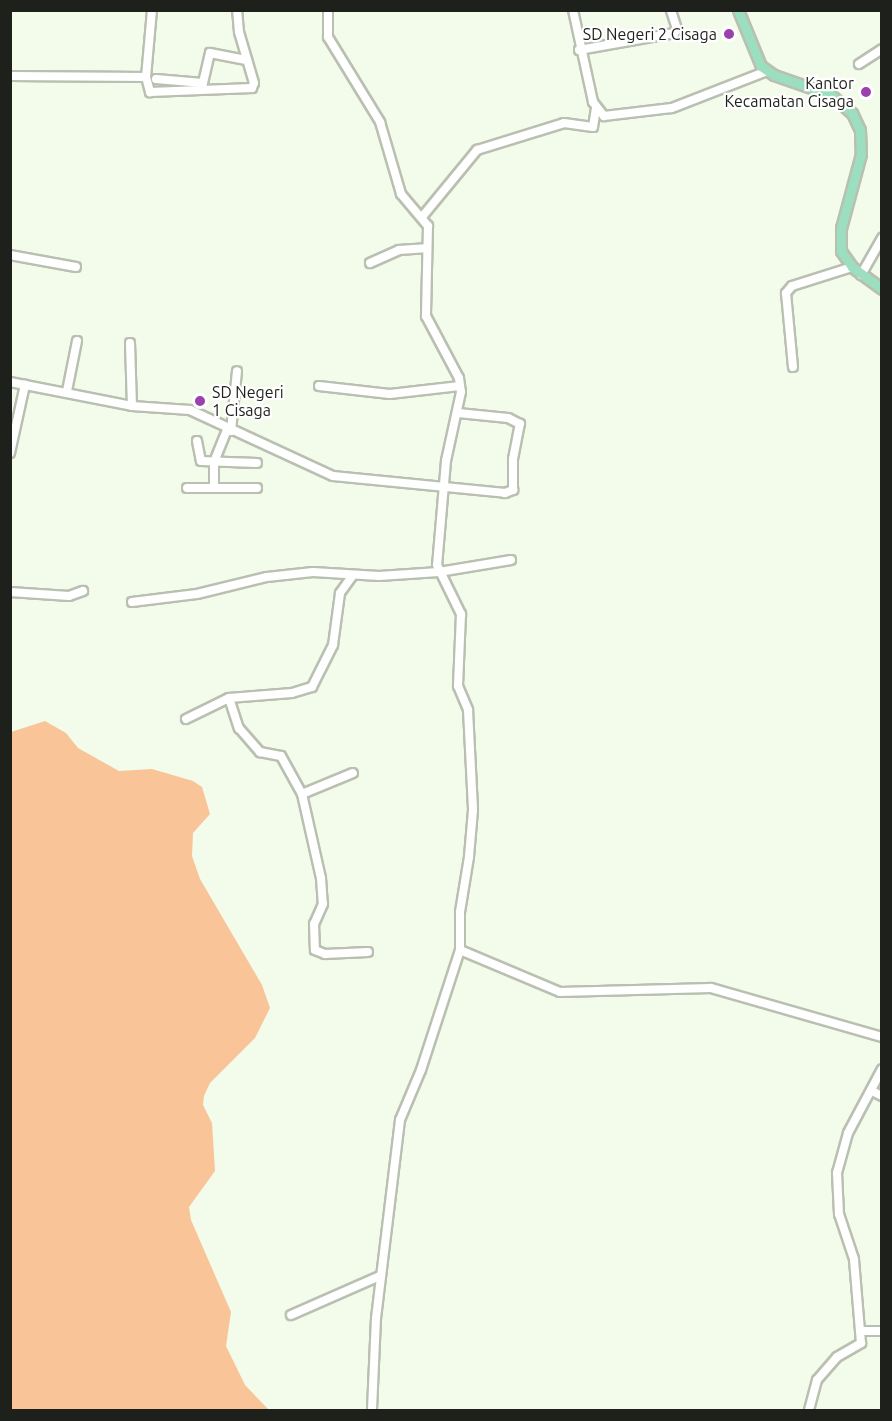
<!DOCTYPE html>
<html>
<head>
<meta charset="utf-8">
<style>
  body { margin:0 }
  #map { position:relative; width:892px; height:1421px; overflow:hidden; background:#f3fbeb; font-family:Ubuntu,sans-serif }
  div>[style] { position:absolute }
  [style*='--x'] { left:calc(var(--x)*1px); top:calc(var(--y)*1px); width:calc(var(--w)*1px); rotate:calc(var(--a)*1deg) }
  .green>* { inset:0; background:#f9c498 }
  .roads { filter:drop-shadow(2px 0 #b9c0b1) drop-shadow(-2px 0 #b9c0b1) drop-shadow(0 2px #b9c0b1) drop-shadow(0 -2px #b9c0b1) }
  .minor>* { height:8px; margin:-4px; padding:0 4px; transform-origin:4px; border-radius:4px; background:#fff }
  .major>* { height:9px; margin:-4.5px; padding:0 4.5px; transform-origin:4.5px; border-radius:4.5px; background:#9bdfc0 }
  .dots>* { width:16px; height:16px; translate:-50% -50%; box-sizing:border-box; border:3px solid #fff; border-radius:50% }
  span { translate:-50% -50%; white-space:nowrap; text-align:center; line-height:1.15; -webkit-text-stroke:4.5px #fff; paint-order:stroke }
  .poi-label { font-size:16px; color:#1e201b }
  .right { translate:-100% -50%; text-align:right }
  .left { translate:0 -50%; text-align:left }
  .frame { position:absolute; inset:0; border:12px solid #1e201b; pointer-events:none }
</style>
</head>
<body>
<div id="map">
  <div class="green">
    <i style="clip-path:polygon(45px 721px,66px 733px,78px 748px,119px 771px,152px 769px,193px 781px,202px 787px,210px 814px,193px 833px,192px 856px,200px 879px,262px 985px,270px 1008px,255px 1038px,210px 1083px,204px 1096px,203px 1105px,212px 1123px,215px 1171px,189px 1207px,191px 1220px,231px 1312px,226px 1346px,245px 1385px,269px 1410px,11px 1410px,11px 732px)"></i>
  </div>
  <div class="roads">
    <div class="minor">
      <i style="--x:152;--y:10;--w:67;--a:95.1"></i>
      <i style="--x:146;--y:77;--w:16;--a:75"></i>
      <i style="--x:150;--y:92;--w:102;--a:-2.2"></i>
      <i style="--x:252;--y:88;--w:5;--a:-68"></i>
      <i style="--x:254;--y:83;--w:53;--a:-106.4"></i>
      <i style="--x:239;--y:32;--w:22;--a:-95"></i>
      <i style="--x:328;--y:10;--w:27;--a:90"></i>
      <i style="--x:328;--y:37;--w:100;--a:58.5"></i>
      <i style="--x:380;--y:122;--w:75;--a:73.7"></i>
      <i style="--x:401;--y:194;--w:42;--a:49.8"></i>
      <i style="--x:428;--y:226;--w:90;--a:91.3"></i>
      <i style="--x:426;--y:316;--w:70;--a:62"></i>
      <i style="--x:459;--y:378;--w:14;--a:82"></i>
      <i style="--x:461;--y:392;--w:71;--a:102.3"></i>
      <i style="--x:446;--y:461;--w:104;--a:94.9"></i>
      <i style="--x:437;--y:565;--w:55;--a:63.9"></i>
      <i style="--x:461;--y:614;--w:72;--a:92.4"></i>
      <i style="--x:458;--y:686;--w:26;--a:67"></i>
      <i style="--x:468;--y:710;--w:100;--a:87.1"></i>
      <i style="--x:473;--y:810;--w:47;--a:94.9"></i>
      <i style="--x:469;--y:857;--w:56;--a:99.3"></i>
      <i style="--x:460;--y:912;--w:38;--a:90"></i>
      <i style="--x:460;--y:950;--w:126;--a:108"></i>
      <i style="--x:421;--y:1070;--w:54;--a:112.8"></i>
      <i style="--x:400;--y:1120;--w:199;--a:96.9"></i>
      <i style="--x:376;--y:1318;--w:92;--a:92.5"></i>
      <i style="--x:573;--y:10;--w:94;--a:77.7"></i>
      <i style="--x:593;--y:102;--w:18;--a:52"></i>
      <i style="--x:604;--y:116;--w:68;--a:-6.7"></i>
      <i style="--x:672;--y:108;--w:102;--a:-21.3"></i>
      <i style="--x:579;--y:50;--w:97;--a:-10.1"></i>
      <i style="--x:674;--y:33;--w:5;--a:-53"></i>
      <i style="--x:677;--y:29;--w:20;--a:-108"></i>
      <i style="--x:859;--y:64;--w:27;--a:-33"></i>
      <i style="--x:10;--y:76;--w:136;--a:0.4"></i>
      <i style="--x:156;--y:79;--w:47;--a:4.9"></i>
      <i style="--x:203;--y:83;--w:31;--a:-77"></i>
      <i style="--x:210;--y:53;--w:38;--a:11"></i>
      <i style="--x:422;--y:217;--w:87;--a:-50.6"></i>
      <i style="--x:477;--y:150;--w:91;--a:-17.2"></i>
      <i style="--x:564;--y:123;--w:29;--a:8"></i>
      <i style="--x:593;--y:127;--w:18;--a:-81"></i>
      <i style="--x:10;--y:255;--w:67;--a:10.3"></i>
      <i style="--x:370;--y:263;--w:32;--a:-24"></i>
      <i style="--x:399;--y:250;--w:26;--a:-4"></i>
      <i style="--x:861;--y:275;--w:43;--a:-60.4"></i>
      <i style="--x:130;--y:343;--w:63;--a:88.2"></i>
      <i style="--x:793;--y:367;--w:74;--a:-95.4"></i>
      <i style="--x:786;--y:293;--w:9;--a:-49"></i>
      <i style="--x:792;--y:286;--w:63;--a:-17.6"></i>
      <i style="--x:10;--y:382;--w:124;--a:11.1"></i>
      <i style="--x:132;--y:406;--w:58;--a:3.9"></i>
      <i style="--x:190;--y:410;--w:157;--a:24.8"></i>
      <i style="--x:333;--y:476;--w:173;--a:5.6"></i>
      <i style="--x:505;--y:493;--w:9;--a:-21"></i>
      <i style="--x:513;--y:490;--w:31;--a:-90"></i>
      <i style="--x:513;--y:459;--w:36;--a:-79"></i>
      <i style="--x:520;--y:424;--w:13;--a:-153"></i>
      <i style="--x:508;--y:418;--w:50;--a:-174.3"></i>
      <i style="--x:319;--y:386;--w:71;--a:6.4"></i>
      <i style="--x:390;--y:394;--w:70;--a:-6.5"></i>
      <i style="--x:67;--y:391;--w:51;--a:-78.7"></i>
      <i style="--x:231;--y:431;--w:60;--a:-84.3"></i>
      <i style="--x:197;--y:441;--w:20;--a:79"></i>
      <i style="--x:201;--y:461;--w:56;--a:2"></i>
      <i style="--x:10;--y:453;--w:70;--a:-77.6"></i>
      <i style="--x:187;--y:488;--w:70;--a:0"></i>
      <i style="--x:214;--y:488;--w:26;--a:-90"></i>
      <i style="--x:214;--y:462;--w:35;--a:-68"></i>
      <i style="--x:10;--y:592;--w:59;--a:3.9"></i>
      <i style="--x:69;--y:596;--w:15;--a:-20"></i>
      <i style="--x:132;--y:602;--w:65;--a:-7"></i>
      <i style="--x:197;--y:594;--w:72;--a:-13.7"></i>
      <i style="--x:267;--y:577;--w:46;--a:-6.2"></i>
      <i style="--x:313;--y:572;--w:66;--a:3.5"></i>
      <i style="--x:379;--y:576;--w:60;--a:-3.8"></i>
      <i style="--x:439;--y:572;--w:73;--a:-9.5"></i>
      <i style="--x:229;--y:698;--w:32;--a:72"></i>
      <i style="--x:239;--y:728;--w:32;--a:49"></i>
      <i style="--x:260;--y:752;--w:21;--a:11"></i>
      <i style="--x:281;--y:756;--w:43;--a:61.1"></i>
      <i style="--x:302;--y:794;--w:55;--a:-22.4"></i>
      <i style="--x:186;--y:719;--w:48;--a:-26"></i>
      <i style="--x:229;--y:698;--w:63;--a:-4.5"></i>
      <i style="--x:292;--y:693;--w:21;--a:-17"></i>
      <i style="--x:312;--y:687;--w:47;--a:-63.4"></i>
      <i style="--x:333;--y:645;--w:52;--a:-82.3"></i>
      <i style="--x:340;--y:593;--w:22;--a:-54"></i>
      <i style="--x:302;--y:794;--w:86;--a:77.3"></i>
      <i style="--x:321;--y:878;--w:26;--a:86"></i>
      <i style="--x:323;--y:904;--w:22;--a:114"></i>
      <i style="--x:314;--y:924;--w:26;--a:88"></i>
      <i style="--x:315;--y:950;--w:11;--a:22"></i>
      <i style="--x:325;--y:954;--w:43;--a:-2.7"></i>
      <i style="--x:460;--y:950;--w:108;--a:22.8"></i>
      <i style="--x:560;--y:992;--w:151;--a:-1.5"></i>
      <i style="--x:711;--y:988;--w:178;--a:16"></i>
      <i style="--x:872;--y:1091;--w:11;--a:27"></i>
      <i style="--x:291;--y:1315;--w:97;--a:-23.7"></i>
      <i style="--x:862;--y:1331;--w:20;--a:0"></i>
      <i style="--x:809;--y:1410;--w:31;--a:-75"></i>
      <i style="--x:817;--y:1380;--w:30;--a:-49"></i>
      <i style="--x:837;--y:1357;--w:28;--a:-30"></i>
      <i style="--x:861;--y:1343;--w:84;--a:-94.8"></i>
      <i style="--x:854;--y:1259;--w:47;--a:-108.4"></i>
      <i style="--x:839;--y:1214;--w:41;--a:-92.8"></i>
      <i style="--x:837;--y:1173;--w:41;--a:-74.6"></i>
      <i style="--x:848;--y:1133;--w:72;--a:-62"></i>
    </div>
    <div class="major">
      <i style="--x:738;--y:10;--w:61;--a:67.7"></i>
      <i style="--x:761;--y:66;--w:16;--a:35"></i>
      <i style="--x:774;--y:75;--w:60;--a:19.3"></i>
      <i style="--x:831;--y:95;--w:28;--a:41"></i>
      <i style="--x:852;--y:113;--w:19;--a:65"></i>
      <i style="--x:860;--y:130;--w:24;--a:88"></i>
      <i style="--x:861;--y:154;--w:77;--a:105.1"></i>
      <i style="--x:841;--y:228;--w:23;--a:90"></i>
      <i style="--x:841;--y:251;--w:19;--a:55"></i>
      <i style="--x:852;--y:267;--w:37;--a:36"></i>
    </div>
  </div>
  <div class="dots">
    <i style="left:729px;top:34px;background:#9a41ad"></i>
    <i style="left:866px;top:92px;background:#9a41ad"></i>
    <i style="left:200px;top:401px;background:#9a41ad"></i>
  </div>
  <div class="poi-label">
    <span class="right" style="left:717px;top:34px">SD Negeri 2 Cisaga</span>
    <span class="right" style="left:854px;top:92px">Kantor<br>Kecamatan Cisaga</span>
    <span class="left" style="left:212px;top:401px">SD Negeri<br>1 Cisaga</span>
  </div>
  <div class="frame"></div>
</div>
</body>
</html>
